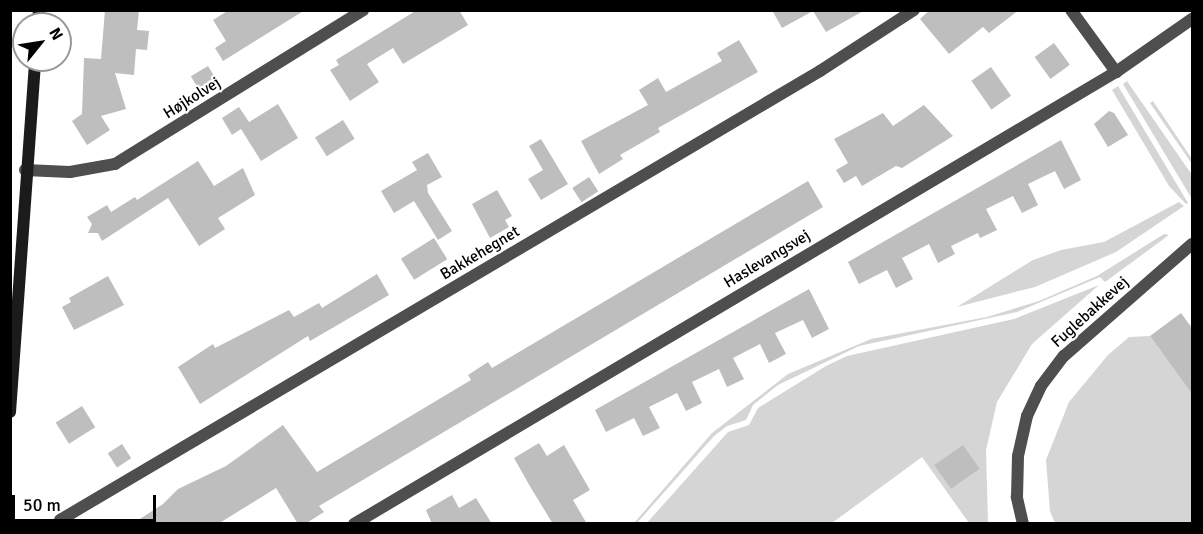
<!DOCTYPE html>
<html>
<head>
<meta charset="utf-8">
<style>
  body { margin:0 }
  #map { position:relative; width:1203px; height:534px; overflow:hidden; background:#fff; font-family:Signika,sans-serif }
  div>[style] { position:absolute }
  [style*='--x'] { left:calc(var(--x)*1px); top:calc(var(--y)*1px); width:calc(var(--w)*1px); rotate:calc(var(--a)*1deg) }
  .green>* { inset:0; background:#d5d5d5 }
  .building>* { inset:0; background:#bebebe; transform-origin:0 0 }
  .street>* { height:12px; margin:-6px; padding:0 6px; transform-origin:6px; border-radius:6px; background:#4e4e4e }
  .secondary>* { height:12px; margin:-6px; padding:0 6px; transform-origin:6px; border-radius:6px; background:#1b1b1b }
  span { translate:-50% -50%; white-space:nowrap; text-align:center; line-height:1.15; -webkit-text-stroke:4.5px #fff; paint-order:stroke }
  .street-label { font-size:16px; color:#000 }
  .frame { position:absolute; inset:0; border:12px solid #000; pointer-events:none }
  .north { position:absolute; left:12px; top:12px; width:60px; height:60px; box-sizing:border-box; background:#fff; border:2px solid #999; border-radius:50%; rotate:60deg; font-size:16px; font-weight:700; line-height:24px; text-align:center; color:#000 }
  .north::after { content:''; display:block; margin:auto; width:21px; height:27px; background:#000; clip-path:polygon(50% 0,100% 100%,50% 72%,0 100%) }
  .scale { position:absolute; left:12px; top:495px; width:144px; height:27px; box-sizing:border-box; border:3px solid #000; border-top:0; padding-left:8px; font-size:18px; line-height:21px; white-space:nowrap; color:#000; -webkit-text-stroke:4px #fff; paint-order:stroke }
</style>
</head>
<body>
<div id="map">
  <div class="green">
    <i style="clip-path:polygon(1127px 81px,1192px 175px,1192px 199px,1123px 84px)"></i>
    <i style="clip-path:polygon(1118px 86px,1188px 203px,1186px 204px,1169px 186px,1112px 90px)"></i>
    <i style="clip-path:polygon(1153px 101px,1192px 159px,1192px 164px,1150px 103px)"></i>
    <i style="clip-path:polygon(1179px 202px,1184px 206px,1116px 252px,1035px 287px,957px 307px,1033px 260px,1061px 250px,1104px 242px)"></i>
    <i style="clip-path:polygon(1164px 234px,1169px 235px,1105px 282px,1100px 277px,1017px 312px,859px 346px,778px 385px,753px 405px,746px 420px,727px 426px,714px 436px,637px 523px,634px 523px,712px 433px,788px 374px,871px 339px,987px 317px,1039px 301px,1097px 276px)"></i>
    <i style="clip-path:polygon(1099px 285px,1032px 344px,997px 402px,986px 450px,988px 522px,985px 523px,969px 523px,922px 457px,832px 523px,646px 524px,728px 432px,749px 425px,758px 408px,826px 366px,847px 356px,1014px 319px)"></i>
    <i style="clip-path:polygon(1150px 336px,1192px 394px,1192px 523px,1055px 523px,1050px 511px,1046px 460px,1069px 402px,1108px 355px,1129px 337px)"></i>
  </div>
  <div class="building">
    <i style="clip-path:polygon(105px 10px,139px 10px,137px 30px,149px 31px,147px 50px,136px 49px,134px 75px,115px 73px,126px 109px,101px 116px,110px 130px,87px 145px,72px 121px,82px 114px,84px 58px,101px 59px)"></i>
    <i style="clip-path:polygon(229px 10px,305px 10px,223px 61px,215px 48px,226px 41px,213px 20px)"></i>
    <i style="clip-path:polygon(417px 10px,459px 10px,468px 25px,403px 64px,393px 48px,367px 64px,379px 82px,350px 101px,330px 70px,339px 65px,336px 60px)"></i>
    <i style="clip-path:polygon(772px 10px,865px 10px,826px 32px,813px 11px,782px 28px)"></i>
    <i style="clip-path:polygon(930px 10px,1019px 10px,989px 33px,983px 27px,949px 54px,920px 19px)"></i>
    <i style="clip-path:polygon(739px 40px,758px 72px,658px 128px,660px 132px,620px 155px,623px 159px,599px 174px,581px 141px,648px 105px,639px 90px,658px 78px,666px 92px,722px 61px,717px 53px)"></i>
    <i style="left:1054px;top:43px;width:27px;height:24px;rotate:54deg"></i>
    <i style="left:208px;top:66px;width:17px;height:20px;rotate:59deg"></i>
    <i style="left:991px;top:67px;width:35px;height:24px;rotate:55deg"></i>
    <i style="clip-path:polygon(278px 104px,298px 138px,261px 161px,241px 129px,232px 135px,222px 118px,239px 107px,249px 122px)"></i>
    <i style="clip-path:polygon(924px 105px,953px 136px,902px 168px,896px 166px,862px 186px,856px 176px,844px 183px,836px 170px,848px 163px,834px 139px,883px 113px,893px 126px)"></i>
    <i style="clip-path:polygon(1109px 111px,1114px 113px,1128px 135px,1108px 147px,1094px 124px)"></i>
    <i style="left:343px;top:120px;width:22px;height:33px;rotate:58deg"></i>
    <i style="clip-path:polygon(541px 139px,568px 184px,541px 200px,528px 179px,543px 170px,529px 146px)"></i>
    <i style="clip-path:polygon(1061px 140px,1081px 180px,1064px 189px,1055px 171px,1028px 184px,1038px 205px,1022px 213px,1013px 196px,986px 209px,997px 230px,980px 238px,978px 233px,951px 246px,955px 254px,938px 263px,929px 244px,902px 258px,913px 279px,896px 288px,887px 270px,859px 284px,848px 262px)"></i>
    <i style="clip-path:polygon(428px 153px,442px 177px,427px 185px,428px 193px,452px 231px,438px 240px,414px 201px,394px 213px,381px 191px,417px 170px,412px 162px)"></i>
    <i style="clip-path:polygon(198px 161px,214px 186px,243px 168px,255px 195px,218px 218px,225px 229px,199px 246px,168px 198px,102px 241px,98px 233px,88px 233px,92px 224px,87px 217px,107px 205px,111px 212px,135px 197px,137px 200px)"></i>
    <i style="left:589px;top:177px;width:17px;height:20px;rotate:57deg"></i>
    <i style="clip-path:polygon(808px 181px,823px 207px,319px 506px,324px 512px,305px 524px,298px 524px,276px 488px,218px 524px,132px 524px,163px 504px,178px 489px,226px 466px,283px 425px,317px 472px,471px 380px,468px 375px,488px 362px,492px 368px)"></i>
    <i style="clip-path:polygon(497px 190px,512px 216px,505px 220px,509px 227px,490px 238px,472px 204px)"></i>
    <i style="left:434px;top:238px;width:25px;height:39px;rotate:58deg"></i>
    <i style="clip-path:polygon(377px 274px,389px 295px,310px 341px,308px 336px,200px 404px,178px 367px,213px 344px,215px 348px,289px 310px,294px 317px,319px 303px,322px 308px)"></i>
    <i style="clip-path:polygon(108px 276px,124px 305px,74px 330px,62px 307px,71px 302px,69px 298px)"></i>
    <i style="clip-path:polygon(809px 289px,829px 329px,812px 338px,803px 320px,775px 333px,786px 354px,769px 363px,760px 344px,733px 358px,744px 379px,727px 387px,719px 369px,692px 382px,702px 403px,686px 411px,677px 393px,649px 407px,660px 428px,643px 436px,634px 418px,606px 432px,595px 410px)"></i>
    <i style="clip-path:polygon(1181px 313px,1192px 328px,1192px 394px,1150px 336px)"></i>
    <i style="left:82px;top:406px;width:25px;height:31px;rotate:58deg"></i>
    <i style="clip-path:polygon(539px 443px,547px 456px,564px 445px,590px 490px,573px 500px,587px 524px,553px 524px,531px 488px,514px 458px)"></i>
    <i style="left:122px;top:444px;width:17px;height:17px;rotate:57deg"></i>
    <i style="left:963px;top:445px;width:29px;height:35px;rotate:55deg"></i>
    <i style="clip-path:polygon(452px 495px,459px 508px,476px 498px,492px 524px,432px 524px,426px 510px)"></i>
  </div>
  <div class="street">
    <i style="--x:1071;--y:10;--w:77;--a:54"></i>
    <i style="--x:25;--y:170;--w:45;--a:2.5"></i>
    <i style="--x:70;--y:172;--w:46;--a:-10.1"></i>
    <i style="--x:115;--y:164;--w:292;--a:-31.8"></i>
    <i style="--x:60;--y:520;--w:883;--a:-30.57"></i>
    <i style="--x:820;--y:71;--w:112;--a:-33"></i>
    <i style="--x:354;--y:524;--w:886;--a:-30.68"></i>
    <i style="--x:1116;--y:72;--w:93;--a:-34.9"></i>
    <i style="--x:1023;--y:524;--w:28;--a:-103"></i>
    <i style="--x:1017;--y:497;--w:41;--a:-88.6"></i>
    <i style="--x:1018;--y:456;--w:41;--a:-77.3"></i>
    <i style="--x:1027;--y:416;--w:33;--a:-65"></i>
    <i style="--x:1041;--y:386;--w:38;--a:-53"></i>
    <i style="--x:1064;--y:356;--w:170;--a:-41.2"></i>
  </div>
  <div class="secondary">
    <i style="--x:38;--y:24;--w:14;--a:-86"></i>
    <i style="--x:10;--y:412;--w:353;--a:-85.9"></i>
  </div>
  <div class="street-label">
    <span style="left:192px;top:98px;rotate:-32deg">Højkolvej</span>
    <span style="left:480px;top:253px;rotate:-31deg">Bakkehegnet</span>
    <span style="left:767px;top:259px;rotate:-31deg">Haslevangsvej</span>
    <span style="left:1090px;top:312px;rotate:-42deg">Fuglebakkevej</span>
  </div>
  <div class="frame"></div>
  <div class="north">N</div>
  <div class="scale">50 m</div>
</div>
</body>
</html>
